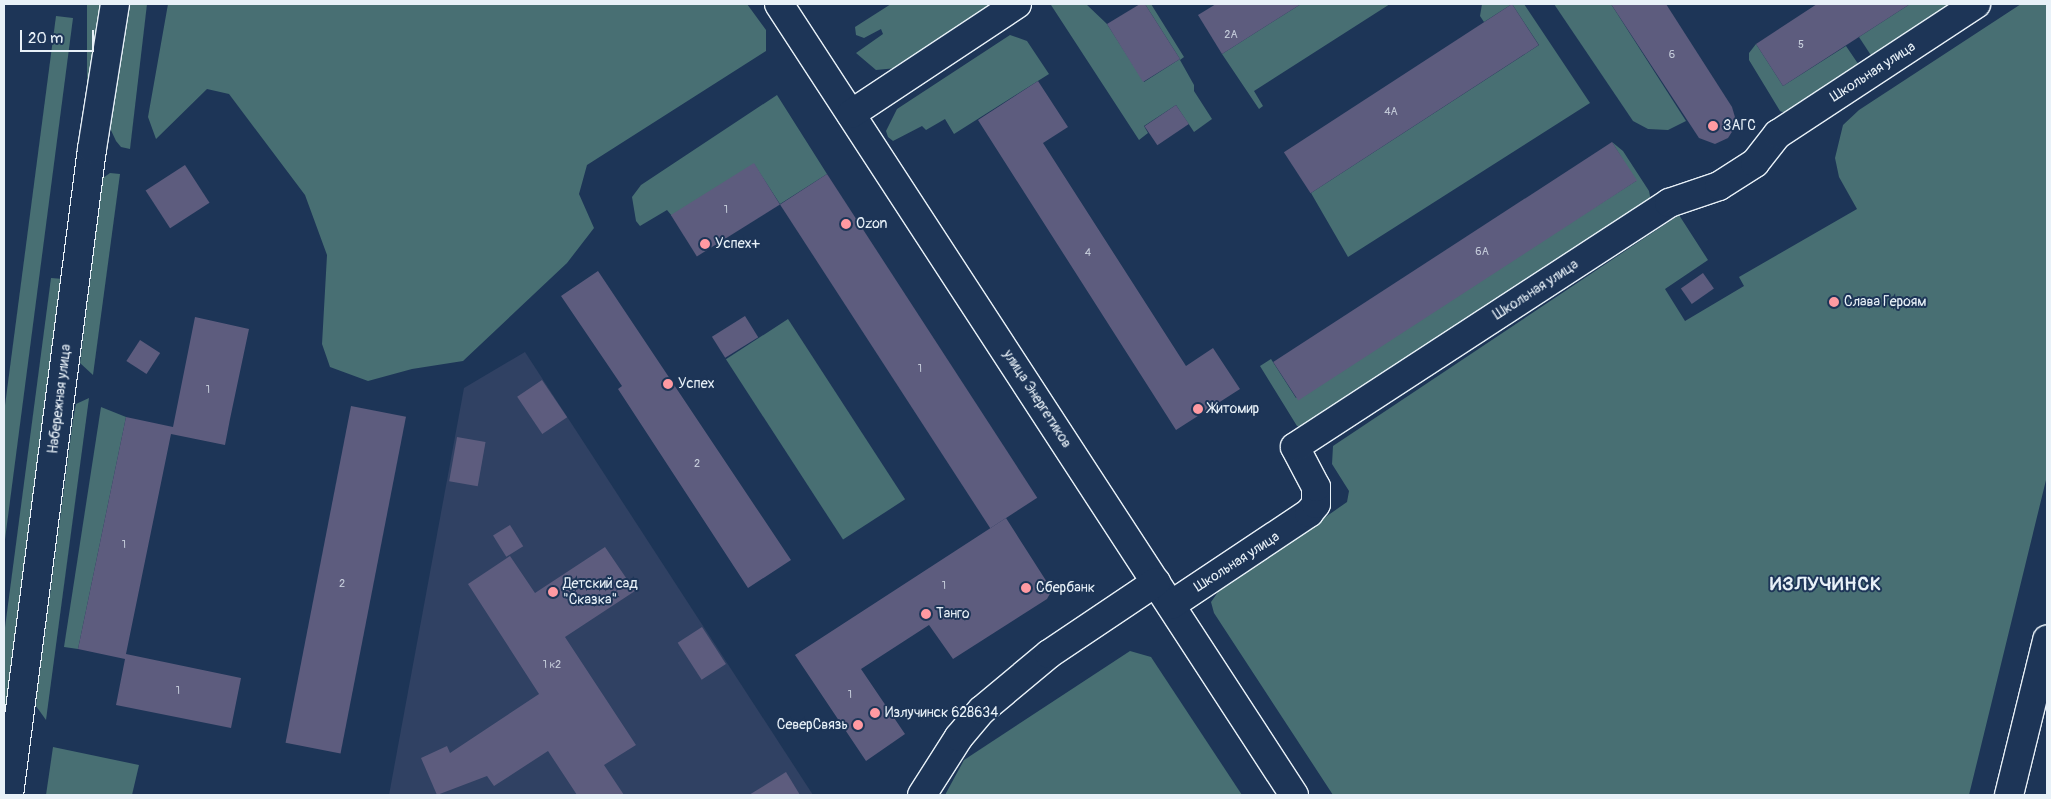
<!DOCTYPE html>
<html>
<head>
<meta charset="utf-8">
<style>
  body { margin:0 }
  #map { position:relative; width:2051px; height:799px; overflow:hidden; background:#1d3557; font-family:Pangolin,sans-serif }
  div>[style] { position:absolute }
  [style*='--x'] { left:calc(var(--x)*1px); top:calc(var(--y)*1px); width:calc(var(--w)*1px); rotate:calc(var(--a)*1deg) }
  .built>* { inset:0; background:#304163 }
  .green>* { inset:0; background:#486f73; transform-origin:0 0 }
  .building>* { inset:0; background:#5d5c7e; transform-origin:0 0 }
  .roads { filter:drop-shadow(1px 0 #e8f1f8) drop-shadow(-1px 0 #e8f1f8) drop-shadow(0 1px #e8f1f8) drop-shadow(0 -1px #e8f1f8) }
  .minor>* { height:28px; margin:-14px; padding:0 14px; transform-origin:14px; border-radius:14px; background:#1d3557 }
  .dots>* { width:14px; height:14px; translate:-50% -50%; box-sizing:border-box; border:2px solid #1d3557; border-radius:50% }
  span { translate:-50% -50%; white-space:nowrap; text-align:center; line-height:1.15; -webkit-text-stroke:4px #1d3557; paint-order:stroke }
  .number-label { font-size:11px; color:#c5ccda }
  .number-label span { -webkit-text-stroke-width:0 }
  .street-label { font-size:14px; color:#e8f1f8 }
  .poi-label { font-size:14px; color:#e8f1f8 }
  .left { translate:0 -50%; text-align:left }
  .right { translate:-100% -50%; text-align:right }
  .district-label { font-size:19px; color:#e8f1f8; font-weight:700; letter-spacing:1px }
  .frame { position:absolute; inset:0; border:5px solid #e8f1f8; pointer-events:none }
  .scale { position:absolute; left:20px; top:30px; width:74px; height:22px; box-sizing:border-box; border:2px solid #e8f1f8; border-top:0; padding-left:6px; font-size:15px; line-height:18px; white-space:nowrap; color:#e8f1f8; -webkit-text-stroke:4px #1d3557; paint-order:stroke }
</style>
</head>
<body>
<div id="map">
  <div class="built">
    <i style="clip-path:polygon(525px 352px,813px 795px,389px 795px,464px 388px)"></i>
  </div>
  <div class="green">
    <i style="left:87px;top:4px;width:13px;height:266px"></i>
    <i style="clip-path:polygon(126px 4px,147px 4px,130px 149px,121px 147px,116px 141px,109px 126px)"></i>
    <i style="clip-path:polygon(168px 4px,747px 4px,766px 30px,766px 51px,587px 165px,579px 194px,594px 228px,567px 263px,463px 361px,412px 369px,368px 381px,330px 367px,322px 344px,327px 255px,305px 195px,229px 94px,207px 89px,156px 139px,148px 117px)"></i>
    <i style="clip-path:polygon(891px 4px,1000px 4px,907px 67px,876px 70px,856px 53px,883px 34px,881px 29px,864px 38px,856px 35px,855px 27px)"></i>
    <i style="clip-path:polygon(1086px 4px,1107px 24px,1144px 82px,1180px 59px,1145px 4px,1151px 4px,1184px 57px,1180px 60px,1194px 85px,1194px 91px,1212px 119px,1194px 132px,1176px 105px,1144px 126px,1148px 133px,1139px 140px,1051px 5px)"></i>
    <i style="clip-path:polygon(1301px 4px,1390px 4px,1254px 91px,1263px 106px,1259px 109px,1222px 54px)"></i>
    <i style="clip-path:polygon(1482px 4px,1524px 4px,1590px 103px,1348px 257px,1311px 193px,1539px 45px,1512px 4px,1484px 22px,1480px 16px)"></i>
    <i style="clip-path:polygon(1554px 4px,1611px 4px,1686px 121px,1668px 130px,1648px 129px,1633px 121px)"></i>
    <i style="clip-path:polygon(1910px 4px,1967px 4px,1876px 63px,1859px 37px)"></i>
    <i style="clip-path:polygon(2021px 4px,2047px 4px,2047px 476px,1969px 795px,1333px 795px,1214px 613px,1211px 602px,1218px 592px,1347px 502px,1349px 491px,1332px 464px,1333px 446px,1679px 215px,1708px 260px,1665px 289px,1685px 321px,1744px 286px,1739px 277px,1857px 209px,1839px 177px,1835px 158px,1843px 125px,1859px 110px)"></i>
    <i style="clip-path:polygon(56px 16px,73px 18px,4px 547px,4px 413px)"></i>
    <i style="clip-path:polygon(1010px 35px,1027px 41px,1049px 74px,954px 134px,945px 119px,926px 130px,922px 126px,893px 141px,888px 137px,886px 131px,897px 109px)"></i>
    <i style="clip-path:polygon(1756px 44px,1783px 86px,1846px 46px,1863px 71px,1791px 116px,1780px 111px,1749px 60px,1749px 53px)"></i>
    <i style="clip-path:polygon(777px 95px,827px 174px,780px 204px,754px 164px,672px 216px,667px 210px,640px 226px,636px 221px,632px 197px,641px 185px)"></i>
    <i style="clip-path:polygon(1612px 142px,1623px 151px,1649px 191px,1651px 201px,1308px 429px,1297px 426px,1260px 366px,1271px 359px,1296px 398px,1636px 181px)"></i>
    <i style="clip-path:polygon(110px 173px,120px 174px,93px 375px,80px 363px,103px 178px)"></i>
    <i style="clip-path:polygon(51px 278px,63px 279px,4px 736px,4px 635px)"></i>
    <i style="left:788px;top:319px;width:215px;height:74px;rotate:57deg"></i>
    <i style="clip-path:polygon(89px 398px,46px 720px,36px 706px,37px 694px,73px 420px,76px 404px)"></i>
    <i style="clip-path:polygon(101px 407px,126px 417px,78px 649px,64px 647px)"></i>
    <i style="clip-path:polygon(1130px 651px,1151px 657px,1242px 795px,945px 795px,964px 760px)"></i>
    <i style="clip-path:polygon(53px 747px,139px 765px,132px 795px,46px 795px)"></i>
  </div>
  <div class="building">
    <i style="clip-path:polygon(1140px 4px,1145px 4px,1180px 59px,1143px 82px,1107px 24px)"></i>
    <i style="clip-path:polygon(1216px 4px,1301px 4px,1222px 54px,1198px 15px)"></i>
    <i style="left:1512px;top:4px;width:49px;height:272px;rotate:57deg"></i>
    <i style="clip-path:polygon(1611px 4px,1666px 4px,1732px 107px,1737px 124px,1728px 138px,1715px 144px,1699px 138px)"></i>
    <i style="clip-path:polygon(1817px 4px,1910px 4px,1783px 86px,1756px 44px)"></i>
    <i style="clip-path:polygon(1038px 81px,1068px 127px,1043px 143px,1186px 366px,1213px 348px,1240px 389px,1176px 430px,978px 120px)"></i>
    <i style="left:1176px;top:105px;width:23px;height:38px;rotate:56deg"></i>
    <i style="left:1612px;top:142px;width:46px;height:404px;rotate:57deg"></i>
    <i style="left:754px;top:163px;width:49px;height:98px;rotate:58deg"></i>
    <i style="left:185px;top:165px;width:45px;height:47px;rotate:57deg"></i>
    <i style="left:827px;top:174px;width:386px;height:56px;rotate:57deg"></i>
    <i style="clip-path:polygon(598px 271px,791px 560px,748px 588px,618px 389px,622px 386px,561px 296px)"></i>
    <i style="left:1703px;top:273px;width:19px;height:27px;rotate:55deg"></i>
    <i style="left:745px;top:316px;width:25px;height:39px;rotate:58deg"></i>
    <i style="clip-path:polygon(195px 317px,249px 329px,230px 419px,225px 445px,171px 434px,126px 654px,241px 678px,231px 728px,116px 705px,125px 659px,78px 649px,126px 417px,173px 427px,172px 432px)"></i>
    <i style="left:140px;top:340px;width:24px;height:25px;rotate:33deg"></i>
    <i style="left:542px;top:380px;width:45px;height:30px;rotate:56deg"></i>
    <i style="left:351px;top:406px;width:56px;height:343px;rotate:11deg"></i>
    <i style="left:457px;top:437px;width:29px;height:45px;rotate:10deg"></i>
    <i style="clip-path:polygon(1006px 518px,1052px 590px,1047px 599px,953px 659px,929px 625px,861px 669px,905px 734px,866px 761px,795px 655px)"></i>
    <i style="left:510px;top:525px;width:25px;height:20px;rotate:58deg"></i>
    <i style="clip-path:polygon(605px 547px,635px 591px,565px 637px,636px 745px,604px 765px,624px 795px,577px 795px,548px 751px,494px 786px,487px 776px,437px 795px,421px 758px,447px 746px,450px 753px,539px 694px,468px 584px,510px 556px,535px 593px)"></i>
    <i style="left:702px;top:627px;width:44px;height:29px;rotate:57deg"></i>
    <i style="clip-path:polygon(786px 772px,800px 795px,749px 795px)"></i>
  </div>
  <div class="roads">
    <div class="minor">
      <i style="--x:779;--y:4;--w:944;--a:56.93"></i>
      <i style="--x:851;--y:114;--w:199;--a:-33.5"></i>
      <i style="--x:1171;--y:605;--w:166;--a:-33.7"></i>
      <i style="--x:1309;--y:513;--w:11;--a:-52"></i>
      <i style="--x:1316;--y:504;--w:17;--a:-90"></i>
      <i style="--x:1316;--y:487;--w:45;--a:-117.7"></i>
      <i style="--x:1295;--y:447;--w:447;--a:-33.1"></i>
      <i style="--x:1669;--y:203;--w:53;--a:-18.8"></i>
      <i style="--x:1719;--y:186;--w:43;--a:-32.6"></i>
      <i style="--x:1755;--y:163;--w:37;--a:-52"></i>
      <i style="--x:1778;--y:134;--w:237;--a:-33.3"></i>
      <i style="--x:9;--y:795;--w:651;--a:-82.68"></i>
      <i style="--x:92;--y:149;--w:147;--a:-81"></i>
      <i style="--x:922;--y:795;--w:69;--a:-57.5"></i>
      <i style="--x:959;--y:737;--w:35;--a:-50"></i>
      <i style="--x:982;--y:710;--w:87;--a:-39.9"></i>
      <i style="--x:1049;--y:654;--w:129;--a:-33.9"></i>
      <i style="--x:2009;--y:795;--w:160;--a:-76.2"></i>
    </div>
  </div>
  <div class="dots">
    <i style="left:1713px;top:126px;background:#ff9aa2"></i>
    <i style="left:846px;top:224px;background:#ff9aa2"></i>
    <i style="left:705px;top:244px;background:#ff9aa2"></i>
    <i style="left:1834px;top:302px;background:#ff9aa2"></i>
    <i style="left:668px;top:384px;background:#ff9aa2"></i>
    <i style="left:1198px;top:409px;background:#ff9aa2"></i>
    <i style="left:1026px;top:588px;background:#ff9aa2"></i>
    <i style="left:553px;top:592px;background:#ff9aa2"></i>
    <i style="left:926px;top:614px;background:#ff9aa2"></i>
    <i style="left:875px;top:713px;background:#ff9aa2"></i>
    <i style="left:858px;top:725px;background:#ff9aa2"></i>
  </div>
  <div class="number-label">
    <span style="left:1231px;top:35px">2А</span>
    <span style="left:1801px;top:45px">5</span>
    <span style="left:1672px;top:55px">6</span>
    <span style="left:1391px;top:112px">4А</span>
    <span style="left:726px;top:210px">1</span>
    <span style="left:1482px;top:252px">6А</span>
    <span style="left:1088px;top:253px">4</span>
    <span style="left:920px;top:369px">1</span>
    <span style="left:208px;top:390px">1</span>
    <span style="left:697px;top:464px">2</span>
    <span style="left:124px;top:545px">1</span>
    <span style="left:342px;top:584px">2</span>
    <span style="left:944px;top:586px">1</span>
    <span style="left:552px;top:665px">1 к2</span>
    <span style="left:178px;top:691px">1</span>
    <span style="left:850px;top:695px">1</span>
  </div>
  <div class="street-label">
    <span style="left:1873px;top:72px;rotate:-33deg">Школьная улица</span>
    <span style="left:1536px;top:290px;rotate:-33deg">Школьная улица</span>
    <span style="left:60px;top:399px;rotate:-83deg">Набережная улица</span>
    <span style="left:1037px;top:399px;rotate:57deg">улица Энергетиков</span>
    <span style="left:1237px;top:562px;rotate:-33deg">Школьная улица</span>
  </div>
  <div class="poi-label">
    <span class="left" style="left:1723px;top:126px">ЗАГС</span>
    <span class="left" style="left:856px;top:224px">Ozon</span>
    <span class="left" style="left:715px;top:244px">Успех+</span>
    <span class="left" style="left:1844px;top:302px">Слава Героям</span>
    <span class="left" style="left:678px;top:384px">Успех</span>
    <span class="left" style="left:1208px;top:409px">Житомир</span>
    <span class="left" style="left:563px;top:592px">Детский сад<br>"Сказка"</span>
    <span class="left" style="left:1036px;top:588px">Сбербанк</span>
    <span class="left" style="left:936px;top:614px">Танго</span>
    <span class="left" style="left:885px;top:713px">Излучинск 628634</span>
    <span class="right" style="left:848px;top:725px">СеверСвязь</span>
  </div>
  <div class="district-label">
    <span style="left:1826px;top:585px">ИЗЛУЧИНСК</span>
  </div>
  <div class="frame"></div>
  <div class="scale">20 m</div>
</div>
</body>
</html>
